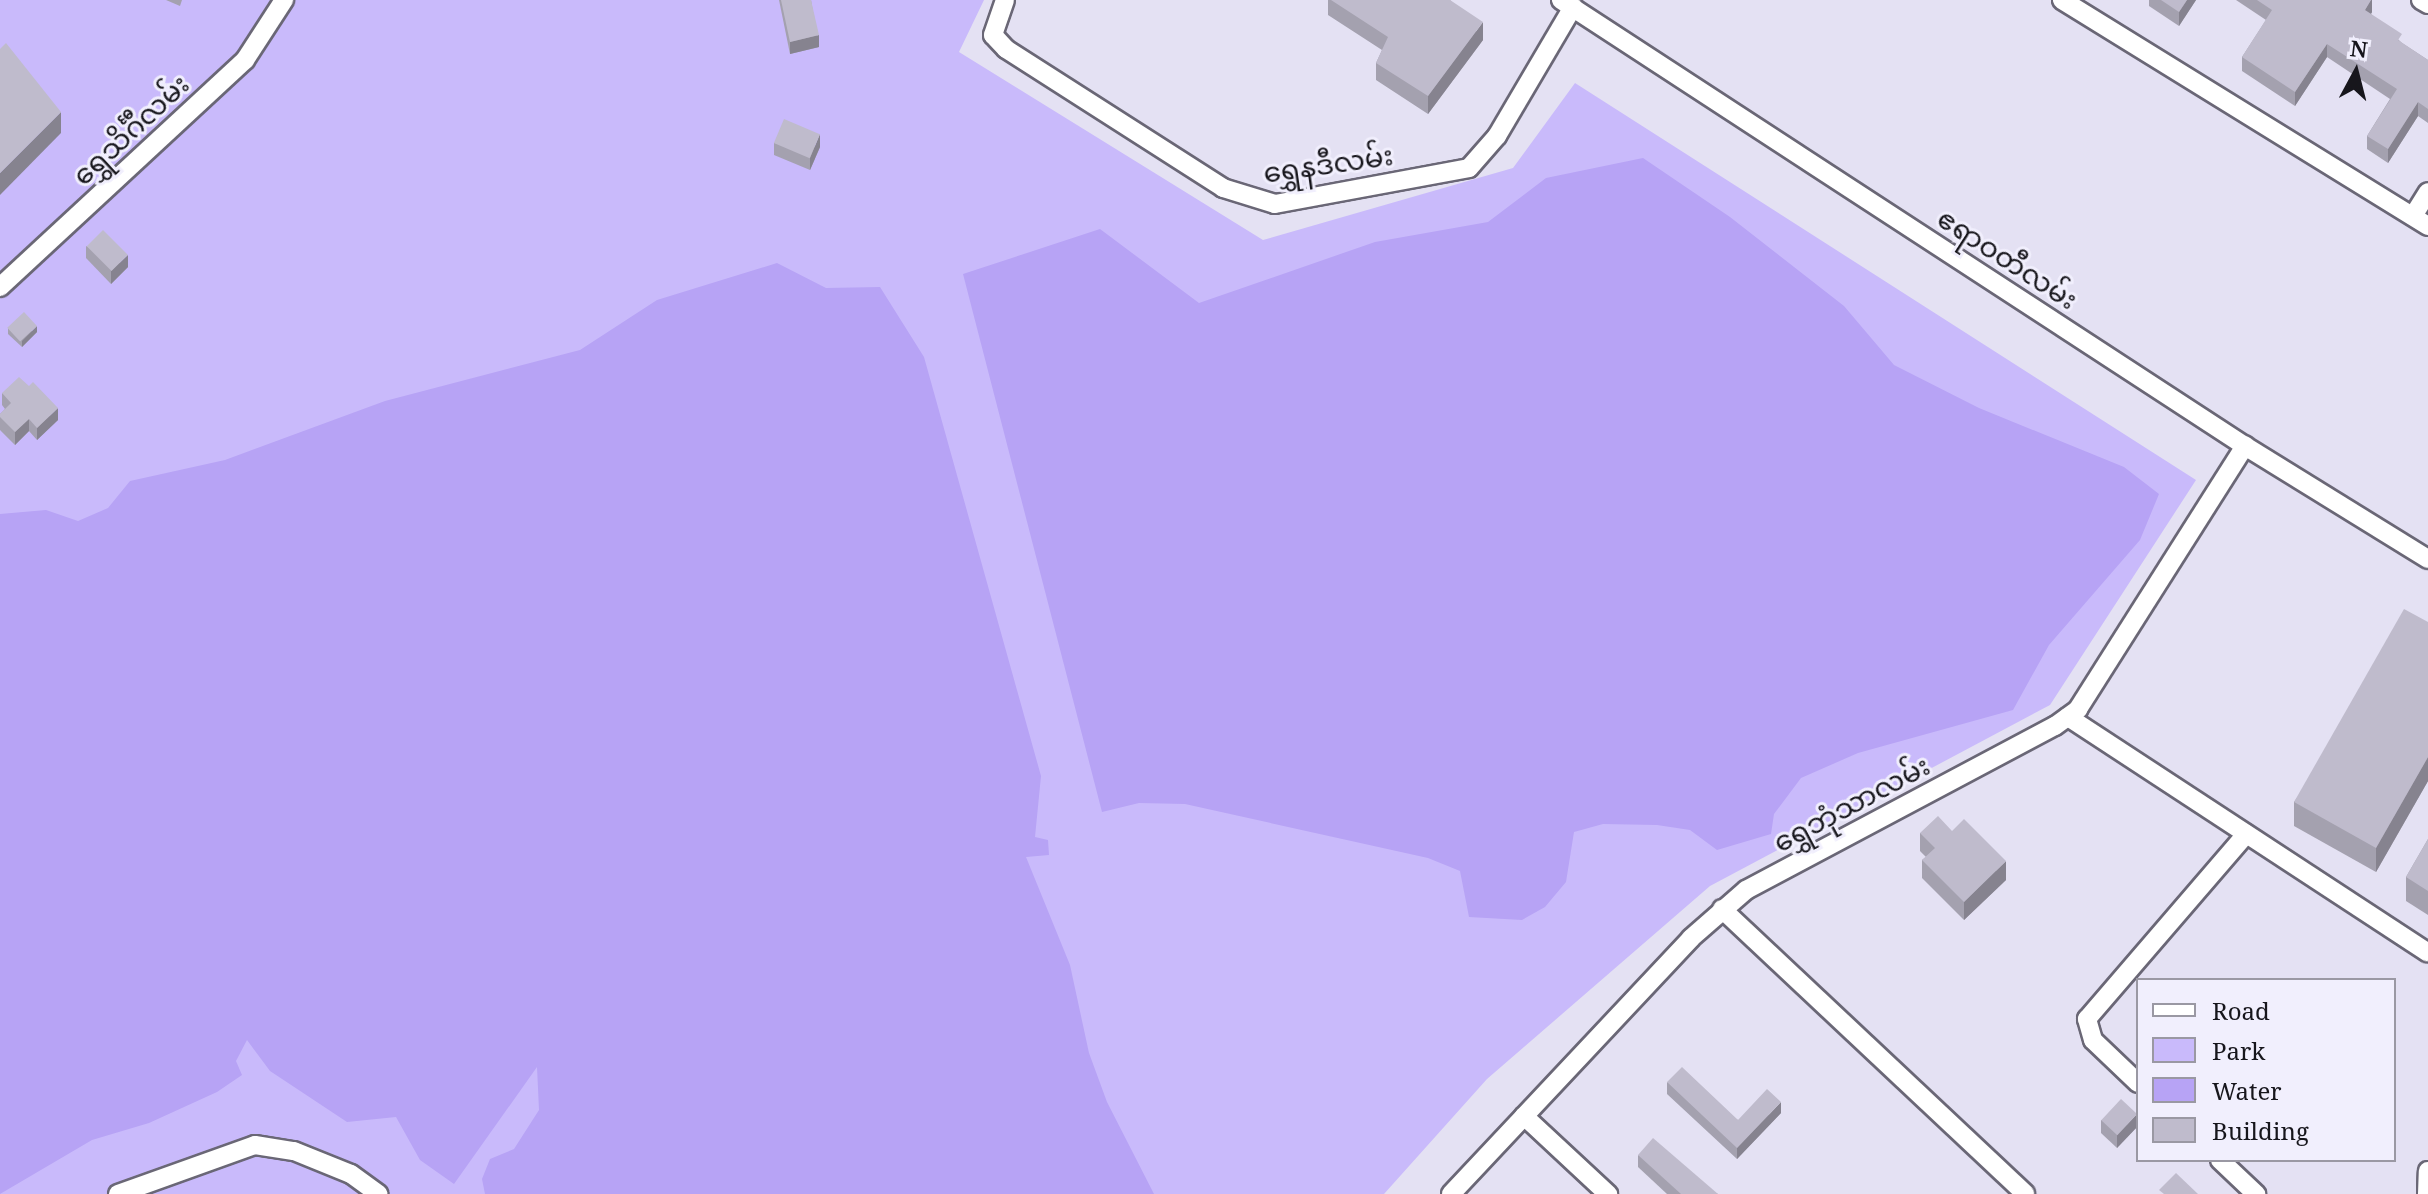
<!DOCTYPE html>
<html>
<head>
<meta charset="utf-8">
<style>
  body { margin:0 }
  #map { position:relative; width:2428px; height:1194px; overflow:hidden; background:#e4e1f3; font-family:"Noto Serif","Noto Sans Myanmar",serif }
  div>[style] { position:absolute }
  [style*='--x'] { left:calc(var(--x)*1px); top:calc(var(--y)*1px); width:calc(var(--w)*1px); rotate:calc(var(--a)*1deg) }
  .green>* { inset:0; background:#c9bafb }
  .water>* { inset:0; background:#b7a3f5 }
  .roads { filter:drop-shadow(2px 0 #6a6776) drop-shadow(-2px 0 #6a6776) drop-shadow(0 2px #6a6776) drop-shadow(0 -2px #6a6776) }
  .minor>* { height:18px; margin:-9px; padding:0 9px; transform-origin:9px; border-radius:9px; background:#fff }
  .wall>* { inset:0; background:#a4a1af }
  .shaded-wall>* { inset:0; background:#86838f }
  .building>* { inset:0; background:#bfbbcc; transform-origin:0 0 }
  span { translate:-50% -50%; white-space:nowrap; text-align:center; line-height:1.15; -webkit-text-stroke:6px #f1effd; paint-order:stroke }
  .street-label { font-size:28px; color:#17161c }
  .legend { position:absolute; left:2136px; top:978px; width:260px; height:184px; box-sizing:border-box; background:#f1effd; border:2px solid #9a98a3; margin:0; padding:10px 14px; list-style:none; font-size:24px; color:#17161c }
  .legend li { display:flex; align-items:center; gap:16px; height:40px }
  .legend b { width:40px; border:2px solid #9a98a3 }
  .north { position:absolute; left:2316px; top:32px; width:80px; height:80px; -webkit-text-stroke:6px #f1effd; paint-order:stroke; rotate:7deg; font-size:22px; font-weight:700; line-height:32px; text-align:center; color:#17161c }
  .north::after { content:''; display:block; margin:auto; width:28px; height:36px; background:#17161c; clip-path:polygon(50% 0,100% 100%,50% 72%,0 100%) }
</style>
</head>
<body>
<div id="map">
  <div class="green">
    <i style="clip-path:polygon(0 0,984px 0,959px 52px,1263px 240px,1513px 168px,1575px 83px,2196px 480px,2050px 705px,1710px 886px,1487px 1079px,1384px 1194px,0 1194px)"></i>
  </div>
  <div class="water">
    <i style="clip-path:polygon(1643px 158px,1730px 217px,1844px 306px,1894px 365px,1979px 408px,2124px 467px,2159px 494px,2140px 540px,2049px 645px,2013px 710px,1858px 753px,1801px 778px,1774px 814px,1771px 834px,1717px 850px,1690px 830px,1657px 825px,1603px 824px,1574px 832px,1566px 882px,1545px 907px,1522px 920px,1469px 917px,1460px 871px,1428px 858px,1185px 804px,1139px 803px,1102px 812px,963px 274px,1100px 229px,1199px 303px,1375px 242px,1488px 222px,1546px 178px)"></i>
    <i style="clip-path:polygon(777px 263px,826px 288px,880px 287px,924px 357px,1041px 776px,1035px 837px,1048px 840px,1049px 855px,1026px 857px,1070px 965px,1089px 1053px,1107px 1102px,1154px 1194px,485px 1194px,482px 1179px,490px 1159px,514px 1149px,539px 1110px,537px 1067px,454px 1184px,420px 1160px,396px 1117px,347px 1122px,270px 1071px,247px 1040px,236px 1061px,242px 1075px,217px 1092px,149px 1123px,92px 1140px,0 1194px,0 514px,46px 510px,78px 521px,108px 508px,130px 481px,225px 460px,385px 401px,580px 350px,657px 300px)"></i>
  </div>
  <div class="roads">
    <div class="minor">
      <i style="--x:1005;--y:0;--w:37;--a:109"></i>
      <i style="--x:993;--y:35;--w:19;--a:47"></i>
      <i style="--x:1006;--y:49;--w:258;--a:32.6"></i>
      <i style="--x:1223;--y:188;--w:54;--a:17.1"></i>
      <i style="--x:1275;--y:204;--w:197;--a:-10.5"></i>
      <i style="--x:1469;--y:168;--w:43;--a:-48.8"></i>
      <i style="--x:1497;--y:136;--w:150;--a:-59.5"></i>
      <i style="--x:1561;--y:0;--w:817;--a:33.11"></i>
      <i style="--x:2245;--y:446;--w:215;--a:31.7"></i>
      <i style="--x:2062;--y:0;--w:430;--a:31.7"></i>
      <i style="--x:2421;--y:0;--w:8;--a:30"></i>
      <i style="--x:2413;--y:216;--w:28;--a:-58"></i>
      <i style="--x:0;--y:287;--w:334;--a:-42.8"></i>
      <i style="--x:245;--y:60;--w:72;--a:-57"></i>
      <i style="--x:2068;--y:717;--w:430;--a:33.2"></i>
      <i style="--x:1722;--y:909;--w:416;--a:43.2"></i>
      <i style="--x:2138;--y:1083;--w:62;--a:-136.3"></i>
      <i style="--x:2093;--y:1040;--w:22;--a:-106"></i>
      <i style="--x:2087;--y:1019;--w:244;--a:-49.3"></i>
      <i style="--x:1524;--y:1116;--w:115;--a:42.9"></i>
      <i style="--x:2220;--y:1160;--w:50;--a:43.4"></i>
      <i style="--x:118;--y:1194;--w:145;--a:-19.7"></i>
      <i style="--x:255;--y:1145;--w:39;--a:9"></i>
      <i style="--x:294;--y:1151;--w:61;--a:22"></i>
      <i style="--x:351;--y:1174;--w:34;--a:36"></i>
      <i style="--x:1451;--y:1194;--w:351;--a:-46.8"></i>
      <i style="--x:1691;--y:938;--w:73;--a:-41.1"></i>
      <i style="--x:1746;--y:890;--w:350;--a:-28"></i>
      <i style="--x:2055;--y:726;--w:29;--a:-36"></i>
      <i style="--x:2078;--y:709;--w:312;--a:-57.6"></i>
      <i style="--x:2427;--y:1194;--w:23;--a:-88"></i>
    </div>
  </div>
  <div class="wall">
    <i style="clip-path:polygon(166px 0,182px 0,180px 6px)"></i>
    <i style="clip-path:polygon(779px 0,811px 0,819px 47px,790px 54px)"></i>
    <i style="clip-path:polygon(1328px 0,1450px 0,1483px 40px,1428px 114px,1376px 80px,1376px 63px,1382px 50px,1328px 15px)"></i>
    <i style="clip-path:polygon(2149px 0,2196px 0,2179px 26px,2149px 6px)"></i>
    <i style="clip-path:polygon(2236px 0,2372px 0,2372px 12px,2371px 14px,2402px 43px,2428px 60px,2428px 123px,2418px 116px,2388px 163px,2367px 149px,2367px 136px,2390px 99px,2327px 57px,2295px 106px,2242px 71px,2242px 57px,2266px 20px)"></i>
    <i style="clip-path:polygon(774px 143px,820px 147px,810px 170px,774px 155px)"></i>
    <i style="clip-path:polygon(86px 246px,128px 267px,111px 284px,86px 258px)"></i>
    <i style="clip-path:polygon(8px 328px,37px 332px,22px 347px,8px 334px)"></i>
    <i style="clip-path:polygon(2px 393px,58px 420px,37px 440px,29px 431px,15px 445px,0 430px,0 414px,5px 409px,2px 405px)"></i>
    <i style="clip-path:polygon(2428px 622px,2428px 781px,2376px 872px,2294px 826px,2294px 802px)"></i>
    <i style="clip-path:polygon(1952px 831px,2006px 880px,1964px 920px,1922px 878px,1922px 860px,1926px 857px,1920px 851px,1920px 833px)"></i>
    <i style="clip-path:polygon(2428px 839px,2428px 915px,2406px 901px,2406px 877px)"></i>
    <i style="clip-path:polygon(1667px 1082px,1738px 1120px,1781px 1113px,1737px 1159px,1667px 1094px)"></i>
    <i style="clip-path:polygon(2101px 1120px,2137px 1127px,2117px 1148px,2101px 1133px)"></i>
    <i style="clip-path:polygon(1638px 1155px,1718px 1194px,1667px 1194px,1638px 1167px)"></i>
  </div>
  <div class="shaded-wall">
    <i style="clip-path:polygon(2187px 0,2196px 0,2179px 26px,2179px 12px)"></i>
    <i style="clip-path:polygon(2371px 0,2372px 0,2372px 12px,2365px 24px,2365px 10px)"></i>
    <i style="clip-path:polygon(1483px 22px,1483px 40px,1428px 114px,1428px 96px)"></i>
    <i style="clip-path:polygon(819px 35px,819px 47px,790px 54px,790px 42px)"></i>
    <i style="clip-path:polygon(2327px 44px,2327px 57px,2295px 106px,2295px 92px)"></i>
    <i style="clip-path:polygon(2418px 102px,2418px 116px,2388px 163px,2388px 149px)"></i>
    <i style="clip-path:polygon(61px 112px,61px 133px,0 195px,0 173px)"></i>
    <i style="clip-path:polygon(820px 134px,820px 147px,810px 170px,810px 158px)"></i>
    <i style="clip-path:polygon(128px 255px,128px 267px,111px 284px,111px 271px)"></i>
    <i style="clip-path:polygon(37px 326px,37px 332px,22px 347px,22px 341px)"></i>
    <i style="clip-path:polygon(58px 408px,58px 420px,37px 440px,37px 428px)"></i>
    <i style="clip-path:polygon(29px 419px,29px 431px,15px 445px,15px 432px)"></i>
    <i style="clip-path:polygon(2428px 757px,2428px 781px,2376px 872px,2376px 848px)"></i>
    <i style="clip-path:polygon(2006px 861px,2006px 880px,1964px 920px,1964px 902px)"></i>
    <i style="clip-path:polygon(1781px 1102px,1781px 1113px,1737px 1159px,1737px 1148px)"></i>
    <i style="clip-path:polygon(2137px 1114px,2137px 1127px,2117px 1148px,2117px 1135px)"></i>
  </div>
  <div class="building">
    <i style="clip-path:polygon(781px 0,811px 0,819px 35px,790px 42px)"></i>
    <i style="clip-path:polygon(1331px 0,1450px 0,1483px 22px,1428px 96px,1376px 63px,1388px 37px)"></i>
    <i style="clip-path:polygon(2161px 0,2187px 0,2179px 12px)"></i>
    <i style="clip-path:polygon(2257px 0,2371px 0,2365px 10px,2402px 34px,2398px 40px,2428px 60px,2428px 109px,2418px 102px,2388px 149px,2367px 136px,2397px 89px,2327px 44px,2295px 92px,2242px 57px,2272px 10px)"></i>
    <i style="clip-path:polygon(6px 43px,61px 112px,0 173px,0 49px)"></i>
    <i style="left:784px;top:119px;width:39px;height:26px;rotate:23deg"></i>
    <i style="left:103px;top:230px;width:35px;height:23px;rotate:45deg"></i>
    <i style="left:24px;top:312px;width:19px;height:23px;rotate:47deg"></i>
    <i style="clip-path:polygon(19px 377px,29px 386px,33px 382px,58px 408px,37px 428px,29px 419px,15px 432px,0 417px,0 414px,11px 403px,2px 393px)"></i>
    <i style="clip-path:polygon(2404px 609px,2428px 622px,2428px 757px,2376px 848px,2294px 802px)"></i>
    <i style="clip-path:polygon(1938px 816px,1952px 831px,1964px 819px,2006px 861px,1964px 902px,1922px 860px,1935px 848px,1920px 833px)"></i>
    <i style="clip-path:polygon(2428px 839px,2428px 891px,2406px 877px)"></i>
    <i style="clip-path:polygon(1682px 1067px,1738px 1120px,1767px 1089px,1781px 1102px,1737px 1148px,1667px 1082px)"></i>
    <i style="left:2121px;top:1099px;width:22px;height:29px;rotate:43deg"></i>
    <i style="clip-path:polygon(1653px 1138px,1718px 1194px,1681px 1194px,1638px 1155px)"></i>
    <i style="clip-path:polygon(2176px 1173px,2198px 1194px,2164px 1194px,2159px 1190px)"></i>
  </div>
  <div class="street-label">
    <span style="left:130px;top:129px;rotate:-43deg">ရွှေသိင်္ဂီလမ်း</span>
    <span style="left:1328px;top:163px;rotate:-8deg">ရွှေနဒီလမ်း</span>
    <span style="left:2008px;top:258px;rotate:33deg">ဧရာဝတီလမ်း</span>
    <span style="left:1851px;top:803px;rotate:-28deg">ရွှေဘုံသာလမ်း</span>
  </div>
  <ul class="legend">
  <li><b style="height:10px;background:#fff"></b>Road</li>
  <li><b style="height:22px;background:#c9bafb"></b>Park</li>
  <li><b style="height:22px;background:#b7a3f5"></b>Water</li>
  <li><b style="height:22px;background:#bfbbcc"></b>Building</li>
  </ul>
  <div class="north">N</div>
</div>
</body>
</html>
